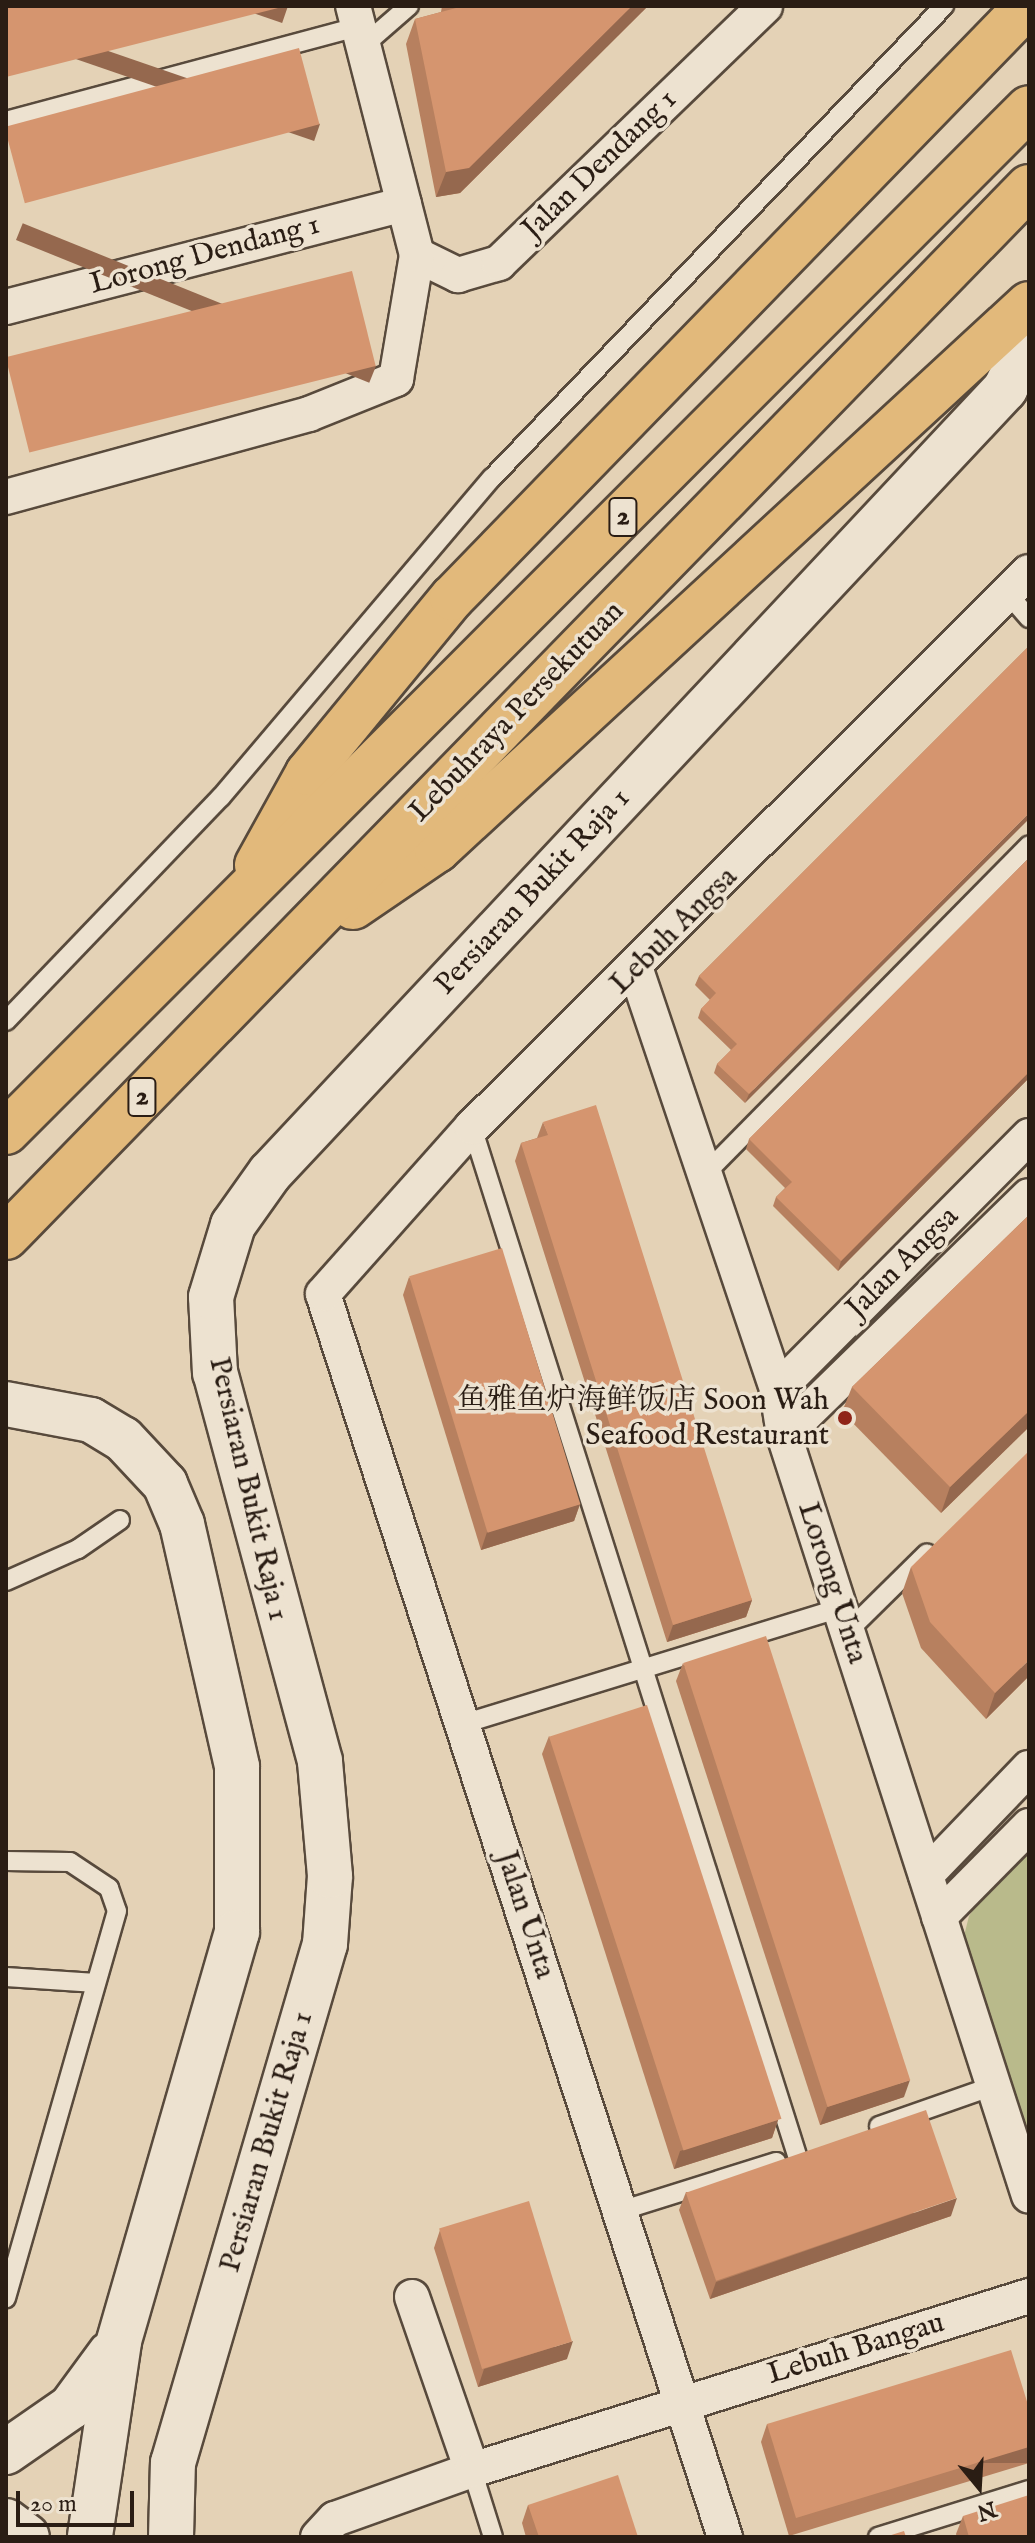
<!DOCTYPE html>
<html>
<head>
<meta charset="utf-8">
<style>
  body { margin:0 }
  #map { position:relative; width:1035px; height:2543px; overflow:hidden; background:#e4d2b6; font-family:"IM FELL English","Noto Serif SC",serif }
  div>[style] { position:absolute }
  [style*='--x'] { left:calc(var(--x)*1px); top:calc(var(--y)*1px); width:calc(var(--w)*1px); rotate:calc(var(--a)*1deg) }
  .green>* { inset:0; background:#b9ba8b }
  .roads { filter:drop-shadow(2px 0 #584a3c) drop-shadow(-2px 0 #584a3c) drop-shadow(0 2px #584a3c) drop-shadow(0 -2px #584a3c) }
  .lane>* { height:18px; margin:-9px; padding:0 9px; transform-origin:9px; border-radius:9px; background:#ede2d0 }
  .street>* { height:34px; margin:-17px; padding:0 17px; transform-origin:17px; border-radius:17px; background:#ede2d0 }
  .secondary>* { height:44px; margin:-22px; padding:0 22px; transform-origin:22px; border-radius:22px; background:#ede2d0 }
  .highway>* { height:44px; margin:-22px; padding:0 22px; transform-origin:22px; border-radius:22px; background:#e2b97b }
  .wall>* { inset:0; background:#b7805f }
  .shaded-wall>* { inset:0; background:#95684e; transform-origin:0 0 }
  .building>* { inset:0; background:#d5956f; transform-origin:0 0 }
  .dots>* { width:22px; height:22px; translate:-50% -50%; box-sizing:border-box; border:4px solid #ede2d0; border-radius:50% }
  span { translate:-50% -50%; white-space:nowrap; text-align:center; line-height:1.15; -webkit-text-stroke:7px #ede2d0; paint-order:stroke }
  .shield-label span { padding:2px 6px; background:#ede2d0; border:2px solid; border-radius:6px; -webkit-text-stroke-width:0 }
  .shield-label { font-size:28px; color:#2a1d14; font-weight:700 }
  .street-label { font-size:30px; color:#2a1d14 }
  .poi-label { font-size:30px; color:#2a1d14 }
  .right { translate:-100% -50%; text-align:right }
  .frame { position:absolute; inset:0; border:8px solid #2a1d14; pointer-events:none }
  .north { position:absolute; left:939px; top:2447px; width:80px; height:80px; -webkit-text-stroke:6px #ede2d0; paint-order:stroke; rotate:162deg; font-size:22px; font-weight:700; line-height:32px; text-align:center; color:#2a1d14 }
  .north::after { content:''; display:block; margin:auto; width:28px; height:36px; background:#2a1d14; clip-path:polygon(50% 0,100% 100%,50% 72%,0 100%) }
  .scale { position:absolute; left:16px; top:2491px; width:118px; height:36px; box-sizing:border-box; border:4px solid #2a1d14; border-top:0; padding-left:10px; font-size:24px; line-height:28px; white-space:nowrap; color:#2a1d14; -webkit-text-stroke:6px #ede2d0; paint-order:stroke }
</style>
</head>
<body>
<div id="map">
  <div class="green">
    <i style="clip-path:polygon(1029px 1843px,1029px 2165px,961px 1948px,969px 1916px,999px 1871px)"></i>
  </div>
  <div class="roads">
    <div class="lane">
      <i style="--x:363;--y:46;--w:61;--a:-41"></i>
      <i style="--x:6;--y:121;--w:364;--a:-15"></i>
      <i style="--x:1008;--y:594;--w:32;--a:49"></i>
      <i style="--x:6;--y:1021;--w:310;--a:-46.2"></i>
      <i style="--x:221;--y:797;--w:419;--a:-49.7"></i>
      <i style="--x:492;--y:478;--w:654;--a:-46.24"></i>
      <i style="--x:472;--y:1127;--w:1078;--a:72.46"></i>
      <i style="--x:704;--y:1175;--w:463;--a:-45.4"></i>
      <i style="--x:6;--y:1581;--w:79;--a:-24"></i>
      <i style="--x:78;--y:1549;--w:51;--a:-34.6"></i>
      <i style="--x:847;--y:1632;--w:112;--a:-44.6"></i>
      <i style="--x:463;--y:1724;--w:393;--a:-17.1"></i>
      <i style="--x:6;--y:1861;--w:64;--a:0.9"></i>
      <i style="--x:70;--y:1862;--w:47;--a:33.7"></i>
      <i style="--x:109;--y:1888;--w:24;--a:71"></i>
      <i style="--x:117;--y:1911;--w:403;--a:106"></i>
      <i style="--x:6;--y:1977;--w:90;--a:3.8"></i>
      <i style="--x:879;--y:2126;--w:121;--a:-19.3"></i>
      <i style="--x:620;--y:2211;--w:164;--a:-17.4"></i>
      <i style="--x:472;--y:2470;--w:70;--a:72.6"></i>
      <i style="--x:878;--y:2537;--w:158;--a:-17.3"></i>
    </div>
    <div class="street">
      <i style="--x:417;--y:255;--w:46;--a:26"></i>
      <i style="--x:458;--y:275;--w:43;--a:-16.3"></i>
      <i style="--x:499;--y:263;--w:370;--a:-44"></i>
      <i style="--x:6;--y:307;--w:411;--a:-14.5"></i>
      <i style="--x:6;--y:497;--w:314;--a:-15.3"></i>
      <i style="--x:309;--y:414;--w:94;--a:-21.9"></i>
      <i style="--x:396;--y:379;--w:126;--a:-80.4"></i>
      <i style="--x:417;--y:255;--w:257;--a:-104.4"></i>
      <i style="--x:636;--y:970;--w:443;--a:71.4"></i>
      <i style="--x:777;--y:1390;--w:46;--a:81.2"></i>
      <i style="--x:784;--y:1435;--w:799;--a:72.15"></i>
      <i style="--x:777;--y:1390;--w:358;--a:-45.2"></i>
      <i style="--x:784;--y:1435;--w:342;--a:-44.3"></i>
      <i style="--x:926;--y:1875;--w:149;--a:-46.1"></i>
      <i style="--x:939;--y:1917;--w:128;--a:-45.3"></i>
      <i style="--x:412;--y:2297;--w:183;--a:70.9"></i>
      <i style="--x:318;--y:2537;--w:25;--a:-47"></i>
      <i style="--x:335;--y:2519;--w:145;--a:-19.7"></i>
      <i style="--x:472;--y:2470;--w:584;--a:-17.35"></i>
      <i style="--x:725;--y:2537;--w:1306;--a:-107.92"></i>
      <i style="--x:323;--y:1294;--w:224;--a:-48.3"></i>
      <i style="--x:472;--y:1127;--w:786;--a:-44.9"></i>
    </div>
    <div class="secondary">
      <i style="--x:6;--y:1404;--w:86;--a:10.7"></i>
      <i style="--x:91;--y:1420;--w:37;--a:31"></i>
      <i style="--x:123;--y:1439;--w:62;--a:47"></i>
      <i style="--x:165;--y:1484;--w:43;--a:67"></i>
      <i style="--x:182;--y:1524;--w:249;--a:77.2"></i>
      <i style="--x:237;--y:1767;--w:165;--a:90"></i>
      <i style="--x:237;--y:1932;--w:427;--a:106.1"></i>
      <i style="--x:119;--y:2342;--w:197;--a:98.5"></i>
      <i style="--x:6;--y:2452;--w:79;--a:-34.7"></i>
      <i style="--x:71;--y:2407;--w:66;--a:-53.7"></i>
      <i style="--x:6;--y:2521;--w:26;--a:37"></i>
      <i style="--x:171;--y:2537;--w:74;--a:-88.5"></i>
      <i style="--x:173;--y:2463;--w:541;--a:-73.68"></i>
      <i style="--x:325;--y:1944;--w:68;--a:-85.8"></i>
      <i style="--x:330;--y:1876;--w:115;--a:-95"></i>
      <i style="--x:320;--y:1761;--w:402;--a:-105.1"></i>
      <i style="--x:215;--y:1373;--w:76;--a:-93"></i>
      <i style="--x:211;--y:1297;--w:75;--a:-73"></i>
      <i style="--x:233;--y:1225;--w:64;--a:-54.6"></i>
      <i style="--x:270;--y:1173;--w:1075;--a:-46.85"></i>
      <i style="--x:1005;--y:389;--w:54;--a:-63.4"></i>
    </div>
    <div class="highway">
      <i style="--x:257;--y:865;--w:105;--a:-61"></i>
      <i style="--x:308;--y:773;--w:227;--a:-50.6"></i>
      <i style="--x:452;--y:598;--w:825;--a:-45.83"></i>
      <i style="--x:353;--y:907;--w:102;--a:-34.2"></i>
      <i style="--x:437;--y:850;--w:805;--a:-42.69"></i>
      <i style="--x:6;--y:1132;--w:1447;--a:-45.03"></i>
      <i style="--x:6;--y:1237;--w:1466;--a:-45.75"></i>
    </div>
  </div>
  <div class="wall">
    <i style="clip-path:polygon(442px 6px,648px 6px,460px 193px,436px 197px,406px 44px,415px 19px,441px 12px)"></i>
    <i style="clip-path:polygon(1029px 646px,745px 1103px,714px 1073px,717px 1064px,731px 1050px,698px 1018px,701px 1009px,710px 1000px,695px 985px,699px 976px)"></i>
    <i style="clip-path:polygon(1029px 858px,1029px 1078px,838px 1271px,773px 1206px,776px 1197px,785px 1188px,746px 1149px,749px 1139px)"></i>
    <i style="clip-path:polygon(543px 1122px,752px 1600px,746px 1617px,667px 1642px,515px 1161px,521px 1143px,537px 1138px)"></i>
    <i style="clip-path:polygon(1029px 1215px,1029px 1427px,941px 1513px,842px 1412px,852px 1387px)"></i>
    <i style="clip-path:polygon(409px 1277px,580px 1504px,574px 1521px,481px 1550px,403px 1295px)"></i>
    <i style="clip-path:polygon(911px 1567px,1029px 1676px,986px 1719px,921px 1648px,902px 1593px)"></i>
    <i style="clip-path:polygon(683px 1663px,904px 2097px,820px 2125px,676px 1681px)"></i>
    <i style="clip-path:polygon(549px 1736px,778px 2120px,772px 2138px,674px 2169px,542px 1754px)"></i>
    <i style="clip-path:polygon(686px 2192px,951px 2216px,710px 2299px,679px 2210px)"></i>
    <i style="clip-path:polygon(440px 2230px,567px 2359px,478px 2387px,434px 2248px)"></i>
    <i style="clip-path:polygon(1029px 2408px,1029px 2463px,789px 2536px,761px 2442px,767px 2424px)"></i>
    <i style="clip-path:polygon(528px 2505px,638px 2537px,526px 2537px,522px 2523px)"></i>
    <i style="clip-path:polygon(963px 2516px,1029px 2537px,957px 2537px,956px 2534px)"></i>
  </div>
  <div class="shaded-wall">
    <i style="left:288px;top:6px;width:18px;height:291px;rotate:109deg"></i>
    <i style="clip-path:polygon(632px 6px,648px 6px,460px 193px,436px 197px,446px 172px)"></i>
    <i style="left:320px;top:124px;width:18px;height:326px;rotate:109deg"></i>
    <i style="left:376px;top:366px;width:18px;height:381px;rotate:112deg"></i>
    <i style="clip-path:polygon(1029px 813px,1029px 819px,745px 1103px,749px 1094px)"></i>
    <i style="clip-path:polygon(1029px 1072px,1029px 1078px,838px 1271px,841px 1261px)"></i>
    <i style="clip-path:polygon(1029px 1411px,1029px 1427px,941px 1513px,950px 1487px)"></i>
    <i style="clip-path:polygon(580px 1504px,574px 1521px,481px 1550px,487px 1532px)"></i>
    <i style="clip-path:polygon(752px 1600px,746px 1617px,667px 1642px,673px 1625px)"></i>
    <i style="clip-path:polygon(1029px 1660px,1029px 1676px,986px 1719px,995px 1693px)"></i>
    <i style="clip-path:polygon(910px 2080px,904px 2097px,820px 2125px,827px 2107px)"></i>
    <i style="clip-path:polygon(778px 2120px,772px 2138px,674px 2169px,680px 2151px)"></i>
    <i style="clip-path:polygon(957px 2198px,951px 2216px,710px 2299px,716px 2282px)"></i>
    <i style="clip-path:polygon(573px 2341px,567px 2359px,478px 2387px,484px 2369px)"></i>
    <i style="left:1029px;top:2447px;width:16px;height:244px;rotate:90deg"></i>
  </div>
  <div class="building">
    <i style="clip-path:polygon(6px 6px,286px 6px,6px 77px)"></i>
    <i style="clip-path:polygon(455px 6px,632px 6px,469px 168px,446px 172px,415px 19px,456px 8px)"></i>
    <i style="left:299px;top:48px;width:79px;height:305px;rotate:75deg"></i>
    <i style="left:352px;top:271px;width:98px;height:357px;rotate:76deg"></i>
    <i style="clip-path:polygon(1029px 646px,1029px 813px,749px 1094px,717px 1064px,737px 1044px,701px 1009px,716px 993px,699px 976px)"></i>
    <i style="clip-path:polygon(1029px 858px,1029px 1072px,841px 1261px,776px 1197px,792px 1182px,749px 1139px)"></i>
    <i style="clip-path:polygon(596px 1105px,752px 1600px,673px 1625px,521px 1143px,548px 1135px,543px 1122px)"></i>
    <i style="clip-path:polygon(1029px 1215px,1029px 1411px,950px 1487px,852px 1387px)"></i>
    <i style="left:502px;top:1248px;width:268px;height:97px;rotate:73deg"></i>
    <i style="clip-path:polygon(1029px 1451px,1029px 1660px,995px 1693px,930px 1622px,911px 1567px)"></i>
    <i style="left:766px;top:1636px;width:467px;height:87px;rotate:72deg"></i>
    <i style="left:647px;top:1705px;width:435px;height:103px;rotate:72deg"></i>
    <i style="left:926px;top:2110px;width:93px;height:254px;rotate:71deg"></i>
    <i style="left:529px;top:2201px;width:147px;height:94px;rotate:73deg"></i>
    <i style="clip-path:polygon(1011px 2350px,1029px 2408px,1029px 2447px,796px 2518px,767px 2424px)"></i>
    <i style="clip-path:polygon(618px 2475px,638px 2537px,539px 2537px,528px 2505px)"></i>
    <i style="clip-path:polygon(1029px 2495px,1029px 2537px,969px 2537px,963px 2516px)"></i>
    <i style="clip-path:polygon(904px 2531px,906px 2537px,885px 2537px)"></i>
  </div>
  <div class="dots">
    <i style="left:845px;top:1418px;background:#8f2418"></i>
  </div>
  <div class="shield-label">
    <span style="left:623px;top:517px">2</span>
    <span style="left:142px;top:1097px">2</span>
  </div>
  <div class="street-label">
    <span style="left:600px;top:165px;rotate:-44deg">Jalan Dendang 1</span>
    <span style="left:205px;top:255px;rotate:-15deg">Lorong Dendang 1</span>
    <span style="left:517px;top:712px;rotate:-46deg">Lebuhraya Persekutuan</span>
    <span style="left:533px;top:892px;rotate:-47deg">Persiaran Bukit Raja 1</span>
    <span style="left:674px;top:931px;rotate:-45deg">Lebuh Angsa</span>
    <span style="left:903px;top:1263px;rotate:-45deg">Jalan Angsa</span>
    <span style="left:248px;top:1489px;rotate:77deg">Persiaran Bukit Raja 1</span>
    <span style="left:832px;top:1583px;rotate:72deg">Lorong Unta</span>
    <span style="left:525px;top:1915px;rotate:72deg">Jalan Unta</span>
    <span style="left:267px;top:2142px;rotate:-74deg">Persiaran Bukit Raja 1</span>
    <span style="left:856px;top:2349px;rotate:-17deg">Lebuh Bangau</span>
  </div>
  <div class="poi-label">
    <span class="right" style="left:829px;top:1418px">鱼雅鱼炉海鲜饭店 Soon Wah<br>Seafood Restaurant</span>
  </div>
  <div class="frame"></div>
  <div class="north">N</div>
  <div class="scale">20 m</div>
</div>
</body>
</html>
